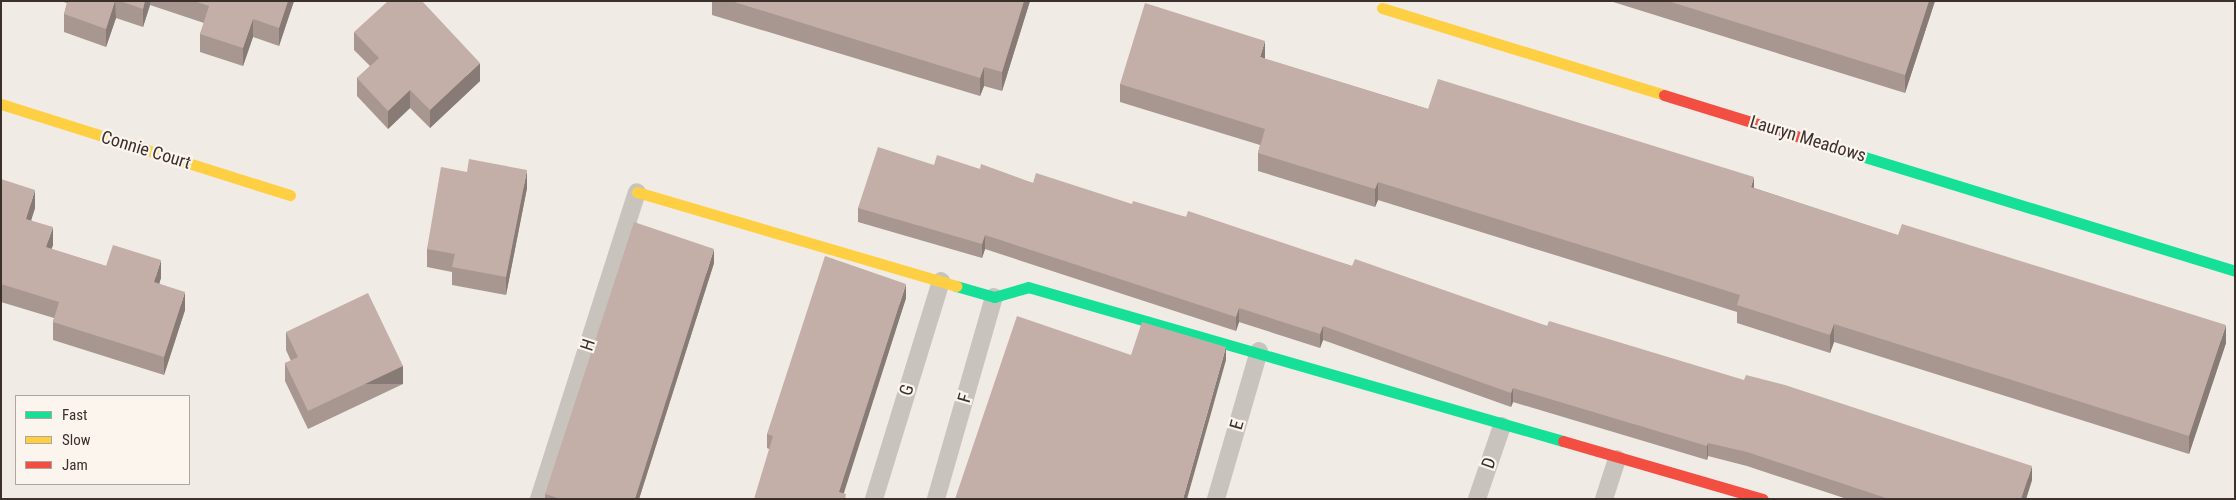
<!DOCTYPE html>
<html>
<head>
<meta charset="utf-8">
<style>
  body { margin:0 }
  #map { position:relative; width:2236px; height:500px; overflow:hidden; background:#f0ebe5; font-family:"Roboto Condensed",sans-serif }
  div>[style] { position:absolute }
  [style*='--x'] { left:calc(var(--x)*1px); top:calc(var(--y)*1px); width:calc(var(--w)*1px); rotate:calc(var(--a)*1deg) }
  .lane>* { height:18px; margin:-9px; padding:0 9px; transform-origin:9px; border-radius:9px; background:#c9c3be }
  .fast>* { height:11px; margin:-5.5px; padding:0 5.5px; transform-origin:5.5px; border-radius:5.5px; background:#16e098 }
  .slow>* { height:11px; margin:-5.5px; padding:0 5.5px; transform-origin:5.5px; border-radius:5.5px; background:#ffcf43 }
  .jam>* { height:11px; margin:-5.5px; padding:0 5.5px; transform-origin:5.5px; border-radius:5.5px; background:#f24e42 }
  .wall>* { inset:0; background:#a89690 }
  .shaded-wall>* { inset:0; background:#887a75; transform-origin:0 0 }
  .building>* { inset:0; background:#c3afa7 }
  span { translate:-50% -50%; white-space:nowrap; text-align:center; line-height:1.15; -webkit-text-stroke:4.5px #fbf5ee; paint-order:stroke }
  .street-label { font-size:18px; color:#3b302b }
  .frame { position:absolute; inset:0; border:2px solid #3b302b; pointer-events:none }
  .legend { position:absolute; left:15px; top:395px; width:175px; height:90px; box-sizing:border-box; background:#fbf5ee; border:1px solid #aea6a0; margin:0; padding:6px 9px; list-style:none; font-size:15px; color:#3b302b }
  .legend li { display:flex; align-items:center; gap:10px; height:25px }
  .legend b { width:25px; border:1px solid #aea6a0 }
</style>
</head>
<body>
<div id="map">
  <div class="lane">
    <i style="--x:539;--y:499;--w:322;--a:-72.3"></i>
    <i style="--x:874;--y:499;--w:228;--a:-72.9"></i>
    <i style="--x:936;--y:499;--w:210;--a:-74"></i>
    <i style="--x:1216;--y:499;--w:154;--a:-73.8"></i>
    <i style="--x:1477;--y:499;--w:77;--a:-71.1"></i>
    <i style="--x:1604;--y:499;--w:42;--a:-72"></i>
  </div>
  <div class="fast">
    <i style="--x:1842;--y:150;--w:411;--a:17.1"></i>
    <i style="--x:956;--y:286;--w:40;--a:16"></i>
    <i style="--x:994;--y:297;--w:35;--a:-16"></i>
    <i style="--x:1028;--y:287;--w:557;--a:16.06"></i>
  </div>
  <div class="slow">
    <i style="--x:1382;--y:8;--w:295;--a:17.1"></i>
    <i style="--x:1;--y:104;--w:303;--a:17.5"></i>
    <i style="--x:637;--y:192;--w:333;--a:16.4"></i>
  </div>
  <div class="jam">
    <i style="--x:1664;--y:95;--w:186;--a:17.2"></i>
    <i style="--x:1563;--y:441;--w:208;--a:16.2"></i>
  </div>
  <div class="wall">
    <i style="clip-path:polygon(60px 1px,294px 1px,279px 46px,253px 37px,243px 66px,200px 52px,200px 34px,204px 23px,150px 5px,143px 27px,116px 18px,106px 47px,64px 32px,64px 14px,67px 3px)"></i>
    <i style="clip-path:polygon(712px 1px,1030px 1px,1002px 91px,984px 86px,980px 96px,712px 15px)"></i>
    <i style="clip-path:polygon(1610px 1px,1935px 1px,1905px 93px)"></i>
    <i style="clip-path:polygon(354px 32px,480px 81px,430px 128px,410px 108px,388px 129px,357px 96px,357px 78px,370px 66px,354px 50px)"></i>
    <i style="clip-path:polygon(1265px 59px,1428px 109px,1754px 188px,2226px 343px,2189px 454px,1834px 342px,1830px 353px,1737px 323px,1737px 312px,1616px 274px,1378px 200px,1375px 207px,1258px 171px,1258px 153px,1260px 145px,1120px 102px,1120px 84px)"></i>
    <i style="clip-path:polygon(934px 165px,980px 169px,1033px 183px,1186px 217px,1352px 266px,1547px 326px,2032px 480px,2026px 499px,1847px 499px,1747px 466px,1708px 456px,1707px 460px,1513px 402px,1511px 407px,1323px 340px,1320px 348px,1239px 322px,1236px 331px,985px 249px,982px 258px,858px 222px,858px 208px)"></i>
    <i style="clip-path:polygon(467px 172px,527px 188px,506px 295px,452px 285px,452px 272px,427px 267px,427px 249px)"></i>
    <i style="clip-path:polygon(1px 179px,35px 208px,31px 220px,53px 245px,51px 249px,106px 266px,161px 278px,159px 283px,185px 310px,164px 375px,53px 340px,53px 322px,54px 318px,1px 302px)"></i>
    <i style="clip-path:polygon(714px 263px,639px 499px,545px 499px,545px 494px)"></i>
    <i style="clip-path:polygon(906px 298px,843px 493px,846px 499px,769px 449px,767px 448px,767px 434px)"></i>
    <i style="clip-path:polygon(286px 332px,403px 384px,308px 429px,285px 381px,285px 363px,291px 361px,286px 350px)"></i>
  </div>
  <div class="shaded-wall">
    <i style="clip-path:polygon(115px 1px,116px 18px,106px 47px,106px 29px)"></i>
    <i style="clip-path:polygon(145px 1px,150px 1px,150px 5px,143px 27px,143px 9px)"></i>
    <i style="clip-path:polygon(288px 1px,294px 1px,279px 46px,279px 28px)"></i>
    <i style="clip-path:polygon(1024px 1px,1030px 1px,1002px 91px,1002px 72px)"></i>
    <i style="clip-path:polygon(1929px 1px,1935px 1px,1905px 93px,1905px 75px)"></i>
    <i style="clip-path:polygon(253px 19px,253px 37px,243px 66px,243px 48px)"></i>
    <i style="clip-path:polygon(1265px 41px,1265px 59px,1260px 57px)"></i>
    <i style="clip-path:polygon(480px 63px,480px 81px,430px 128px,430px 110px)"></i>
    <i style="clip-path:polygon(984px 67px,984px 86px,980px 96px,980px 78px)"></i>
    <i style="clip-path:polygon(410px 90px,410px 108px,388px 129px,388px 111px)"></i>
    <i style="clip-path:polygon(527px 170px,527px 188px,506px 295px,506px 277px)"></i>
    <i style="clip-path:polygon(1754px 177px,1754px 195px,1751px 187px)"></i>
    <i style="clip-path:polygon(1378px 182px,1378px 200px,1375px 207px,1375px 189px)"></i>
    <i style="clip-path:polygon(35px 190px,35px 208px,26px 237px,26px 219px)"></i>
    <i style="clip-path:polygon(53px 227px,53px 245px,46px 265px,46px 247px)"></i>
    <i style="clip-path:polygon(985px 235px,985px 249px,982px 258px,982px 244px)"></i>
    <i style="clip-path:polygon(714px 249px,714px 263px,639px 499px,635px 499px)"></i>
    <i style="clip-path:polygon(161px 260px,161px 278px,154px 300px,154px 282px)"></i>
    <i style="clip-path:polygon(906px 284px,906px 298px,842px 499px,839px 492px)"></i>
    <i style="clip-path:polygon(185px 292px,185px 310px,164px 375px,164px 357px)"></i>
    <i style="clip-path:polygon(1239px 308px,1239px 322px,1236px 331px,1236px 317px)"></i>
    <i style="clip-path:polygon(1834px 324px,1834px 342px,1830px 353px,1830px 335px)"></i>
    <i style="clip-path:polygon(2226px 325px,2226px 343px,2189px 454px,2189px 436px)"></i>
    <i style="clip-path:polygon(1323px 326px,1323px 340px,1320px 348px,1320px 334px)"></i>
    <i style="clip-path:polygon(1226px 347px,1226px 360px,1187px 499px,1183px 499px)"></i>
    <i style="left:403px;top:366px;width:18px;height:105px;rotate:90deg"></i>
    <i style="clip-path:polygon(1513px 388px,1513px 402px,1511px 407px,1511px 393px)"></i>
    <i style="clip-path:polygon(1708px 443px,1708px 456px,1707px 460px,1707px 446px)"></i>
    <i style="clip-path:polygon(2032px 466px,2032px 480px,2026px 499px,2021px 499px)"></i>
  </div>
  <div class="building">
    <i style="clip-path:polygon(68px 1px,115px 1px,106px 29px,64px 14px)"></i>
    <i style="clip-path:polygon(120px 1px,145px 1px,143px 9px)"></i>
    <i style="clip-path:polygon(194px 1px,288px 1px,279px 28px,253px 19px,243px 48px,200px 34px,209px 6px)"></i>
    <i style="clip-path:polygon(388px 1px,422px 1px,480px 63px,430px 110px,410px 90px,388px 111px,357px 78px,379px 58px,354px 32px)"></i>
    <i style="clip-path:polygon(731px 1px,1024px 1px,1002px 72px,984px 67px,980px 78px)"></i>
    <i style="clip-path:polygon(1668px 1px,1929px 1px,1905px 75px)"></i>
    <i style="clip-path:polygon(1145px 3px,1265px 41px,1260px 57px,1428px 109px,1438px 79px,1754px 177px,1751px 187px,1898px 235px,1902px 224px,2226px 325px,2189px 436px,1834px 324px,1830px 335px,1737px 305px,1740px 295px,1616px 256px,1378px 182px,1375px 189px,1258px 153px,1265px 129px,1120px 84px)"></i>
    <i style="clip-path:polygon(878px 147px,934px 165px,937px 155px,980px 169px,981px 164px,1033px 183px,1036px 173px,1132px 204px,1133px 201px,1186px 217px,1188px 211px,1352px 266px,1355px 259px,1547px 326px,1549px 321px,1744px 380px,1746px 375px,1785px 385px,2032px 466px,2021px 499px,1889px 499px,1747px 452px,1708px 443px,1707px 446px,1513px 388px,1511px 393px,1323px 326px,1320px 334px,1239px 308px,1236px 317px,985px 235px,982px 244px,858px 208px)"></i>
    <i style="clip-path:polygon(469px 159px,527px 170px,506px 277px,452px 267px,455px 254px,427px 249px,441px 167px,467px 172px)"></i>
    <i style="clip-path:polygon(1px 179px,35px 190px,26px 219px,53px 227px,46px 247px,106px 266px,113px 245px,161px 260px,154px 282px,185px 292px,164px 357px,53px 322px,59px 302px,1px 284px)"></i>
    <i style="clip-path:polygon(634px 222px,714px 249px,635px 499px,561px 499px,545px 494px)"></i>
    <i style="clip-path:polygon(825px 256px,906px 284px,839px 492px,846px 494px,845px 499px,754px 499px,773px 436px,767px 434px)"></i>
    <i style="clip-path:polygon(368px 293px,403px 366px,308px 411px,285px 363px,298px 357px,286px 332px)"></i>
    <i style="clip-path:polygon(1017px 316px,1131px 355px,1142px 322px,1226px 347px,1183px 499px,955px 499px)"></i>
  </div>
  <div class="street-label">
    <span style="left:1808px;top:139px;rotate:17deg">Lauryn Meadows</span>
    <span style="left:146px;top:150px;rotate:17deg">Connie Court</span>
    <span style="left:588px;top:345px;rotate:-72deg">H</span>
    <span style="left:907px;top:390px;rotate:-73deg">G</span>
    <span style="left:965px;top:398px;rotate:-74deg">F</span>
    <span style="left:1237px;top:425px;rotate:-74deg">E</span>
    <span style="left:1489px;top:463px;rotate:-71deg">D</span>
  </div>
  <div class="frame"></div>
  <ul class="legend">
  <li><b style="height:6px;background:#16e098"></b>Fast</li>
  <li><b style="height:6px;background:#ffcf43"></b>Slow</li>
  <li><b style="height:6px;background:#f24e42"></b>Jam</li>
  </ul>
</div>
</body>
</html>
